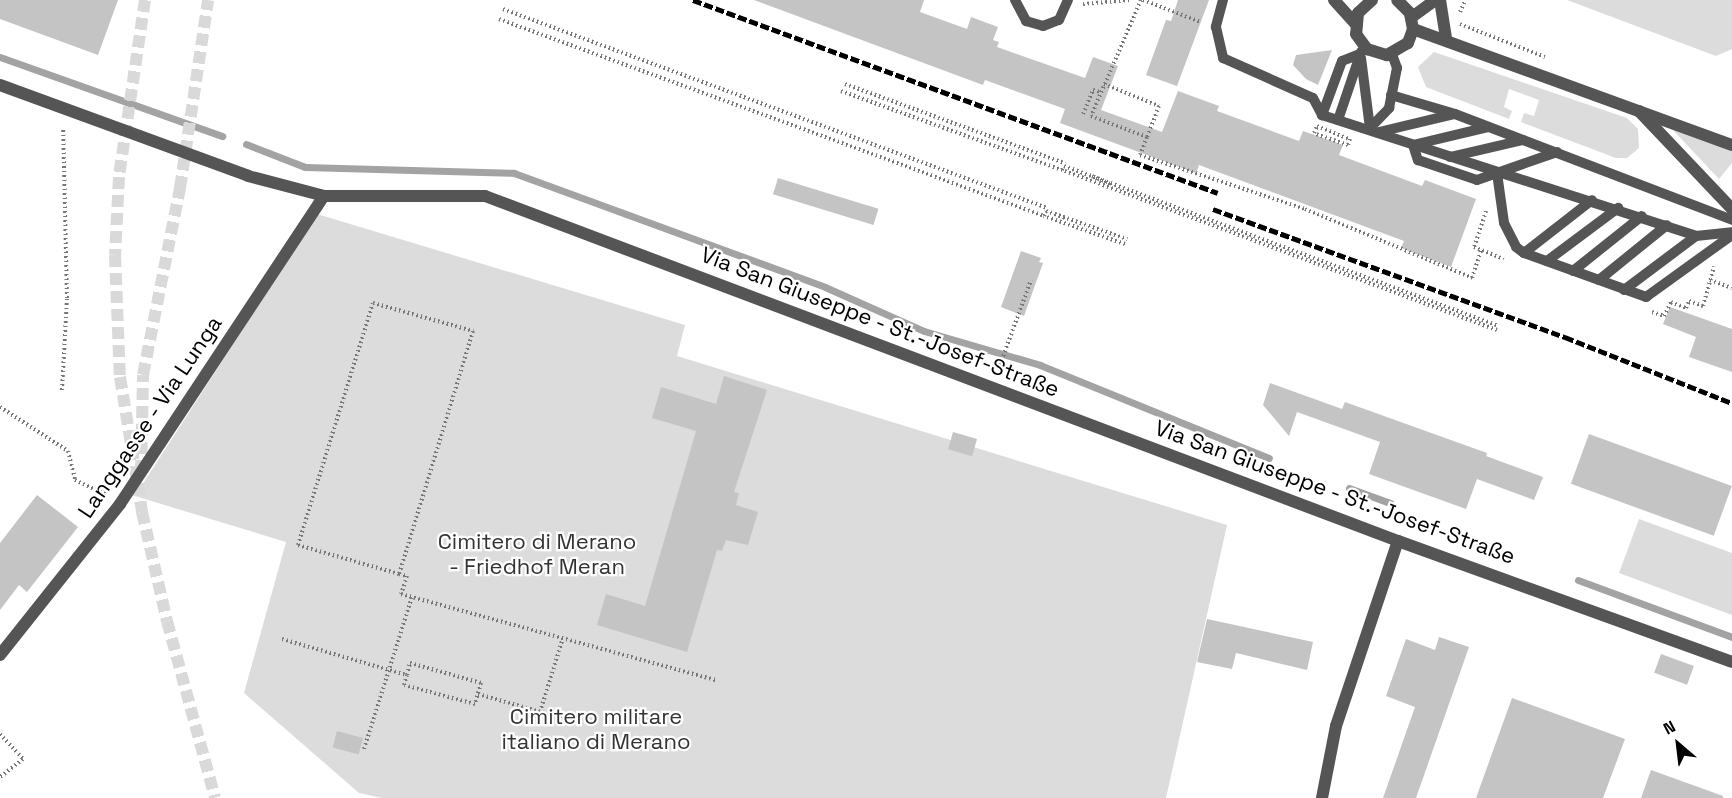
<!DOCTYPE html>
<html>
<head>
<meta charset="utf-8">
<style>
  body { margin:0 }
  #map { position:relative; width:1732px; height:798px; overflow:hidden; background:#fff; font-family:"Space Grotesk",sans-serif }
  div>[style] { position:absolute }
  [style*='--x'] { left:calc(var(--x)*1px); top:calc(var(--y)*1px); width:calc(var(--w)*1px); rotate:calc(var(--a)*1deg) }
  .green>* { inset:0; background:#dcdcdc }
  .stream>* { height:7px; margin:-3.5px; padding:0 3.5px; transform-origin:3.5px; border-radius:3.5px; background:#a3a3a3 }
  .building>* { inset:0; background:#c4c4c4; transform-origin:0 0 }
  .secondary-tunnel>* { height:12px; margin-top:-6px; transform-origin:0; background:repeating-linear-gradient(90deg,#d9d9d9 0 12px,transparent 0 18px) }
  .path>* { height:4px; margin-top:-2px; transform-origin:0; background:repeating-linear-gradient(90deg,#777 0 1.5px,transparent 0 4.5px) }
  .service>* { height:10px; margin:-5px; padding:0 5px; transform-origin:5px; border-radius:5px; background:#555 }
  .minor>* { height:12px; margin:-6px; padding:0 6px; transform-origin:6px; border-radius:6px; background:#555 }
  .tertiary>* { height:12px; margin:-6px; padding:0 6px; transform-origin:6px; border-radius:6px; background:#555 }
  .rail>* { height:4.5px; margin-top:-2.25px; transform-origin:0; background:repeating-linear-gradient(90deg,#000 0 9px,transparent 0 12px) }
  span { translate:-50% -50%; white-space:nowrap; text-align:center; line-height:1.15; -webkit-text-stroke:4.5px #fff; paint-order:stroke }
  .street-label { font-size:22px; color:#000 }
  .park-label { font-size:22px; color:#333 }
  .north { position:absolute; left:1648px; top:714px; width:60px; height:60px; -webkit-text-stroke:4px #fff; paint-order:stroke; rotate:332deg; font-size:16px; font-weight:700; line-height:24px; text-align:center; color:#000 }
  .north::after { content:''; display:block; margin:auto; width:21px; height:27px; background:#000; clip-path:polygon(50% 0,100% 100%,50% 72%,0 100%) }
</style>
</head>
<body>
<div id="map">
  <div class="green">
    <i style="clip-path:polygon(1567px 0,1732px 0,1732px 49px,1716px 56px)"></i>
    <i style="clip-path:polygon(1434px 52px,1627px 118px,1638px 129px,1639px 148px,1627px 158px,1616px 158px,1521px 122px,1524px 113px,1534px 116px,1539px 100px,1509px 89px,1504px 107px,1512px 111px,1509px 119px,1426px 87px,1418px 67px)"></i>
    <i style="clip-path:polygon(1670px 127px,1732px 147px,1732px 163px,1719px 179px)"></i>
    <i style="clip-path:polygon(317px 214px,685px 325px,677px 356px,1227px 525px,1166px 798px,382px 798px,359px 793px,244px 693px,286px 542px,135px 496px)"></i>
    <i style="clip-path:polygon(1639px 519px,1732px 553px,1732px 615px,1619px 573px)"></i>
  </div>
  <div class="stream">
    <i style="--x:0;--y:57;--w:236;--a:19.6"></i>
    <i style="--x:246;--y:144;--w:63;--a:21.3"></i>
    <i style="--x:305;--y:167;--w:209;--a:1.6"></i>
    <i style="--x:514;--y:173;--w:331;--a:20.1"></i>
    <i style="--x:825;--y:287;--w:108;--a:24"></i>
    <i style="--x:924;--y:331;--w:121;--a:16.3"></i>
    <i style="--x:1040;--y:365;--w:247;--a:22.1"></i>
    <i style="--x:1349;--y:488;--w:44;--a:20.1"></i>
    <i style="--x:1578;--y:580;--w:164;--a:20.3"></i>
  </div>
  <div class="building">
    <i style="clip-path:polygon(0 0,118px 0,98px 55px,0 19px)"></i>
    <i style="clip-path:polygon(754px 0,924px 0,920px 12px,967px 29px,971px 17px,998px 27px,993px 40px,999px 42px,997px 47px,1085px 78px,1093px 57px,1118px 66px,1101px 110px,1162px 132px,1178px 91px,1219px 106px,1217px 111px,1299px 141px,1303px 131px,1343px 145px,1339px 155px,1422px 186px,1425px 180px,1476px 199px,1451px 267px,1401px 248px,1404px 241px,1199px 165px,1196px 173px,1060px 123px,1065px 109px,985px 80px,983px 85px)"></i>
    <i style="clip-path:polygon(1178px 0,1209px 0,1177px 86px,1146px 75px,1166px 20px,1171px 21px)"></i>
    <i style="clip-path:polygon(1332px 50px,1318px 85px,1306px 79px,1293px 65px,1296px 55px)"></i>
    <i style="left:778px;top:178px;width:105px;height:17px;rotate:17deg"></i>
    <i style="clip-path:polygon(1021px 251px,1041px 258px,1039px 262px,1043px 263px,1024px 316px,1001px 307px)"></i>
    <i style="clip-path:polygon(1670px 307px,1732px 329px,1732px 372px,1689px 357px,1696px 337px,1663px 324px)"></i>
    <i style="clip-path:polygon(724px 376px,767px 390px,734px 492px,739px 493px,736px 505px,758px 512px,748px 545px,726px 540px,722px 551px,717px 550px,687px 652px,597px 625px,606px 594px,645px 606px,696px 431px,652px 418px,661px 387px,716px 404px)"></i>
    <i style="clip-path:polygon(1270px 383px,1342px 409px,1345px 402px,1487px 453px,1486px 456px,1543px 477px,1534px 500px,1477px 479px,1466px 509px,1369px 474px,1380px 442px,1297px 412px,1289px 436px,1263px 405px)"></i>
    <i style="left:953px;top:432px;width:25px;height:18px;rotate:16deg"></i>
    <i style="left:1589px;top:434px;width:152px;height:53px;rotate:20deg"></i>
    <i style="clip-path:polygon(37px 495px,78px 527px,27px 592px,19px 585px,0 610px,0 543px)"></i>
    <i style="clip-path:polygon(1207px 619px,1313px 642px,1307px 670px,1236px 653px,1232px 669px,1197px 662px)"></i>
    <i style="clip-path:polygon(1439px 637px,1469px 647px,1416px 798px,1383px 798px,1415px 707px,1386px 696px,1406px 639px,1435px 650px)"></i>
    <i style="left:1661px;top:654px;width:35px;height:20px;rotate:20deg"></i>
    <i style="clip-path:polygon(1512px 698px,1625px 739px,1603px 798px,1476px 798px)"></i>
    <i style="left:337px;top:731px;width:27px;height:17px;rotate:15deg"></i>
    <i style="clip-path:polygon(1651px 770px,1723px 796px,1723px 798px,1641px 798px)"></i>
  </div>
  <div class="secondary-tunnel">
    <i style="--x:145;--y:0;--w:179;--a:98.4"></i>
    <i style="--x:119;--y:177;--w:78;--a:92.9"></i>
    <i style="--x:115;--y:255;--w:122;--a:87.7"></i>
    <i style="--x:120;--y:377;--w:137;--a:80.7"></i>
    <i style="--x:142;--y:512;--w:112;--a:77.1"></i>
    <i style="--x:167;--y:621;--w:183;--a:74.8"></i>
    <i style="--x:141;--y:472;--w:97;--a:-88.8"></i>
    <i style="--x:143;--y:375;--w:191;--a:-78.8"></i>
    <i style="--x:180;--y:188;--w:190;--a:-81.5"></i>
  </div>
  <div class="path">
    <i style="--x:1141;--y:0;--w:126;--a:113.3"></i>
    <i style="--x:1091;--y:116;--w:60;--a:20.6"></i>
    <i style="--x:1147;--y:137;--w:19;--a:111"></i>
    <i style="--x:1140;--y:155;--w:174;--a:18.1"></i>
    <i style="--x:1305;--y:209;--w:181;--a:22.4"></i>
    <i style="--x:1472;--y:278;--w:29;--a:-72"></i>
    <i style="--x:1143;--y:0;--w:62;--a:20.8"></i>
    <i style="--x:1083;--y:4;--w:47;--a:-4.9"></i>
    <i style="--x:503;--y:9;--w:579;--a:20.09"></i>
    <i style="--x:1460;--y:12;--w:13;--a:-67"></i>
    <i style="--x:499;--y:19;--w:580;--a:19.87"></i>
    <i style="--x:1460;--y:24;--w:91;--a:21.2"></i>
    <i style="--x:845;--y:84;--w:234;--a:19.8"></i>
    <i style="--x:1104;--y:84;--w:59;--a:21.8"></i>
    <i style="--x:1159;--y:106;--w:33;--a:111"></i>
    <i style="--x:841;--y:91;--w:235;--a:19.7"></i>
    <i style="--x:1083;--y:114;--w:26;--a:-67"></i>
    <i style="--x:1093;--y:90;--w:8;--a:14"></i>
    <i style="--x:1317;--y:126;--w:35;--a:22"></i>
    <i style="--x:1350;--y:139;--w:6;--a:108"></i>
    <i style="--x:1348;--y:145;--w:36;--a:-161"></i>
    <i style="--x:1314;--y:133;--w:8;--a:-67"></i>
    <i style="--x:1092;--y:176;--w:22;--a:24"></i>
    <i style="--x:1486;--y:211;--w:38;--a:108"></i>
    <i style="--x:1474;--y:247;--w:32;--a:22"></i>
    <i style="--x:1055;--y:214;--w:14;--a:21"></i>
    <i style="--x:1125;--y:244;--w:86;--a:-160.9"></i>
    <i style="--x:1044;--y:216;--w:5;--a:-68"></i>
    <i style="--x:1046;--y:211;--w:86;--a:19.1"></i>
    <i style="--x:1710;--y:280;--w:23;--a:20"></i>
    <i style="--x:373;--y:303;--w:104;--a:15.6"></i>
    <i style="--x:473;--y:331;--w:254;--a:106.9"></i>
    <i style="--x:399;--y:574;--w:105;--a:-164"></i>
    <i style="--x:298;--y:545;--w:253;--a:-72.8"></i>
    <i style="--x:1652;--y:312;--w:13;--a:18"></i>
    <i style="--x:1664;--y:316;--w:16;--a:-63"></i>
    <i style="--x:1671;--y:302;--w:16;--a:22"></i>
    <i style="--x:1686;--y:308;--w:8;--a:-67"></i>
    <i style="--x:1689;--y:301;--w:15;--a:20"></i>
    <i style="--x:1703;--y:306;--w:41;--a:-74.2"></i>
    <i style="--x:1497;--y:330;--w:463;--a:-159.8"></i>
    <i style="--x:1062;--y:170;--w:4;--a:-63"></i>
    <i style="--x:1064;--y:166;--w:463;--a:20.2"></i>
    <i style="--x:997;--y:373;--w:99;--a:-69.9"></i>
    <i style="--x:62;--y:390;--w:92;--a:-86.9"></i>
    <i style="--x:67;--y:298;--w:171;--a:-91.3"></i>
    <i style="--x:0;--y:407;--w:81;--a:32.9"></i>
    <i style="--x:68;--y:451;--w:30;--a:76"></i>
    <i style="--x:75;--y:480;--w:35;--a:25"></i>
    <i style="--x:399;--y:574;--w:8;--a:14"></i>
    <i style="--x:407;--y:576;--w:19;--a:108"></i>
    <i style="--x:401;--y:594;--w:326;--a:15.3"></i>
    <i style="--x:282;--y:639;--w:130;--a:16.1"></i>
    <i style="--x:407;--y:675;--w:12;--a:-76"></i>
    <i style="--x:410;--y:663;--w:74;--a:15.7"></i>
    <i style="--x:481;--y:683;--w:22;--a:106"></i>
    <i style="--x:475;--y:704;--w:73;--a:-165"></i>
    <i style="--x:404;--y:685;--w:10;--a:-73"></i>
    <i style="--x:478;--y:694;--w:91;--a:15.9"></i>
    <i style="--x:540;--y:712;--w:74;--a:-72.8"></i>
    <i style="--x:0;--y:734;--w:34;--a:47"></i>
    <i style="--x:23;--y:759;--w:29;--a:142"></i>
    <i style="--x:364;--y:749;--w:159;--a:-72.5"></i>
  </div>
  <div class="service">
    <i style="--x:1015;--y:0;--w:24;--a:62"></i>
    <i style="--x:1026;--y:21;--w:18;--a:16"></i>
    <i style="--x:1043;--y:26;--w:17;--a:-21"></i>
    <i style="--x:1059;--y:20;--w:22;--a:-66"></i>
    <i style="--x:1223;--y:0;--w:28;--a:105"></i>
    <i style="--x:1216;--y:27;--w:32;--a:77"></i>
    <i style="--x:1223;--y:58;--w:98;--a:24"></i>
    <i style="--x:1313;--y:98;--w:19;--a:62"></i>
    <i style="--x:1360;--y:54;--w:19;--a:159"></i>
    <i style="--x:1342;--y:61;--w:58;--a:110.3"></i>
    <i style="--x:1322;--y:115;--w:393;--a:17.9"></i>
    <i style="--x:1696;--y:236;--w:36;--a:-6"></i>
    <i style="--x:1361;--y:58;--w:71;--a:82.7"></i>
    <i style="--x:1391;--y:95;--w:67;--a:16.5"></i>
    <i style="--x:1455;--y:114;--w:297;--a:20.9"></i>
    <i style="--x:1338;--y:120;--w:72;--a:-71.3"></i>
    <i style="--x:1370;--y:128;--w:28;--a:-46"></i>
    <i style="--x:1389;--y:108;--w:41;--a:-78.7"></i>
    <i style="--x:1397;--y:68;--w:15;--a:-110"></i>
    <i style="--x:1379;--y:132;--w:77;--a:-13.5"></i>
    <i style="--x:1413;--y:145;--w:16;--a:72"></i>
    <i style="--x:1418;--y:160;--w:62;--a:18.7"></i>
    <i style="--x:1477;--y:180;--w:85;--a:-19.3"></i>
    <i style="--x:1413;--y:145;--w:77;--a:-13.5"></i>
    <i style="--x:1450;--y:157;--w:75;--a:-13.1"></i>
    <i style="--x:1497;--y:173;--w:50;--a:82"></i>
    <i style="--x:1504;--y:223;--w:27;--a:63"></i>
    <i style="--x:1516;--y:247;--w:10;--a:37"></i>
    <i style="--x:1524;--y:253;--w:130;--a:19.8"></i>
    <i style="--x:1646;--y:297;--w:106;--a:-35.8"></i>
    <i style="--x:1524;--y:253;--w:86;--a:-37.9"></i>
    <i style="--x:1547;--y:261;--w:89;--a:-36.7"></i>
    <i style="--x:1573;--y:271;--w:88;--a:-38.6"></i>
    <i style="--x:1599;--y:280;--w:87;--a:-39"></i>
    <i style="--x:1624;--y:290;--w:90;--a:-36.9"></i>
  </div>
  <div class="minor">
    <i style="--x:1440;--y:0;--w:39;--a:81"></i>
    <i style="--x:1412;--y:17;--w:29;--a:-36"></i>
    <i style="--x:0;--y:85;--w:264;--a:20.1"></i>
    <i style="--x:248;--y:176;--w:79;--a:14.7"></i>
    <i style="--x:324;--y:196;--w:161;--a:0"></i>
    <i style="--x:485;--y:196;--w:976;--a:20.7"></i>
    <i style="--x:1398;--y:541;--w:355;--a:19.9"></i>
    <i style="--x:0;--y:655;--w:193;--a:-51.5"></i>
    <i style="--x:120;--y:504;--w:369;--a:-56.5"></i>
    <i style="--x:1322;--y:798;--w:73;--a:-79"></i>
    <i style="--x:1336;--y:726;--w:195;--a:-71.5"></i>
  </div>
  <div class="tertiary">
    <i style="--x:1334;--y:0;--w:31;--a:48"></i>
    <i style="--x:1372;--y:0;--w:19;--a:137"></i>
    <i style="--x:1358;--y:13;--w:21;--a:95"></i>
    <i style="--x:1356;--y:34;--w:19;--a:54"></i>
    <i style="--x:1367;--y:49;--w:21;--a:17"></i>
    <i style="--x:1387;--y:55;--w:24;--a:-30"></i>
    <i style="--x:1408;--y:43;--w:15;--a:-70"></i>
    <i style="--x:1413;--y:29;--w:16;--a:-101"></i>
    <i style="--x:1410;--y:13;--w:18;--a:-135"></i>
    <i style="--x:1413;--y:29;--w:339;--a:20"></i>
    <i style="--x:1639;--y:111;--w:135;--a:46.5"></i>
  </div>
  <div class="rail">
    <i style="--x:693;--y:0;--w:559;--a:20.18"></i>
    <i style="--x:1213;--y:209;--w:375;--a:20"></i>
    <i style="--x:1565;--y:337;--w:180;--a:21.6"></i>
  </div>
  <div class="street-label">
    <span style="left:880px;top:322px;rotate:21deg">Via San Giuseppe - St.-Josef-Straße</span>
    <span style="left:150px;top:417px;rotate:-56deg">Langgasse - Via Lunga</span>
    <span style="left:1335px;top:492px;rotate:20deg">Via San Giuseppe - St.-Josef-Straße</span>
  </div>
  <div class="park-label">
    <span style="left:537px;top:554px">Cimitero di Merano<br>- Friedhof Meran</span>
    <span style="left:596px;top:729px">Cimitero militare<br>italiano di Merano</span>
  </div>
  <div class="north">N</div>
</div>
</body>
</html>
